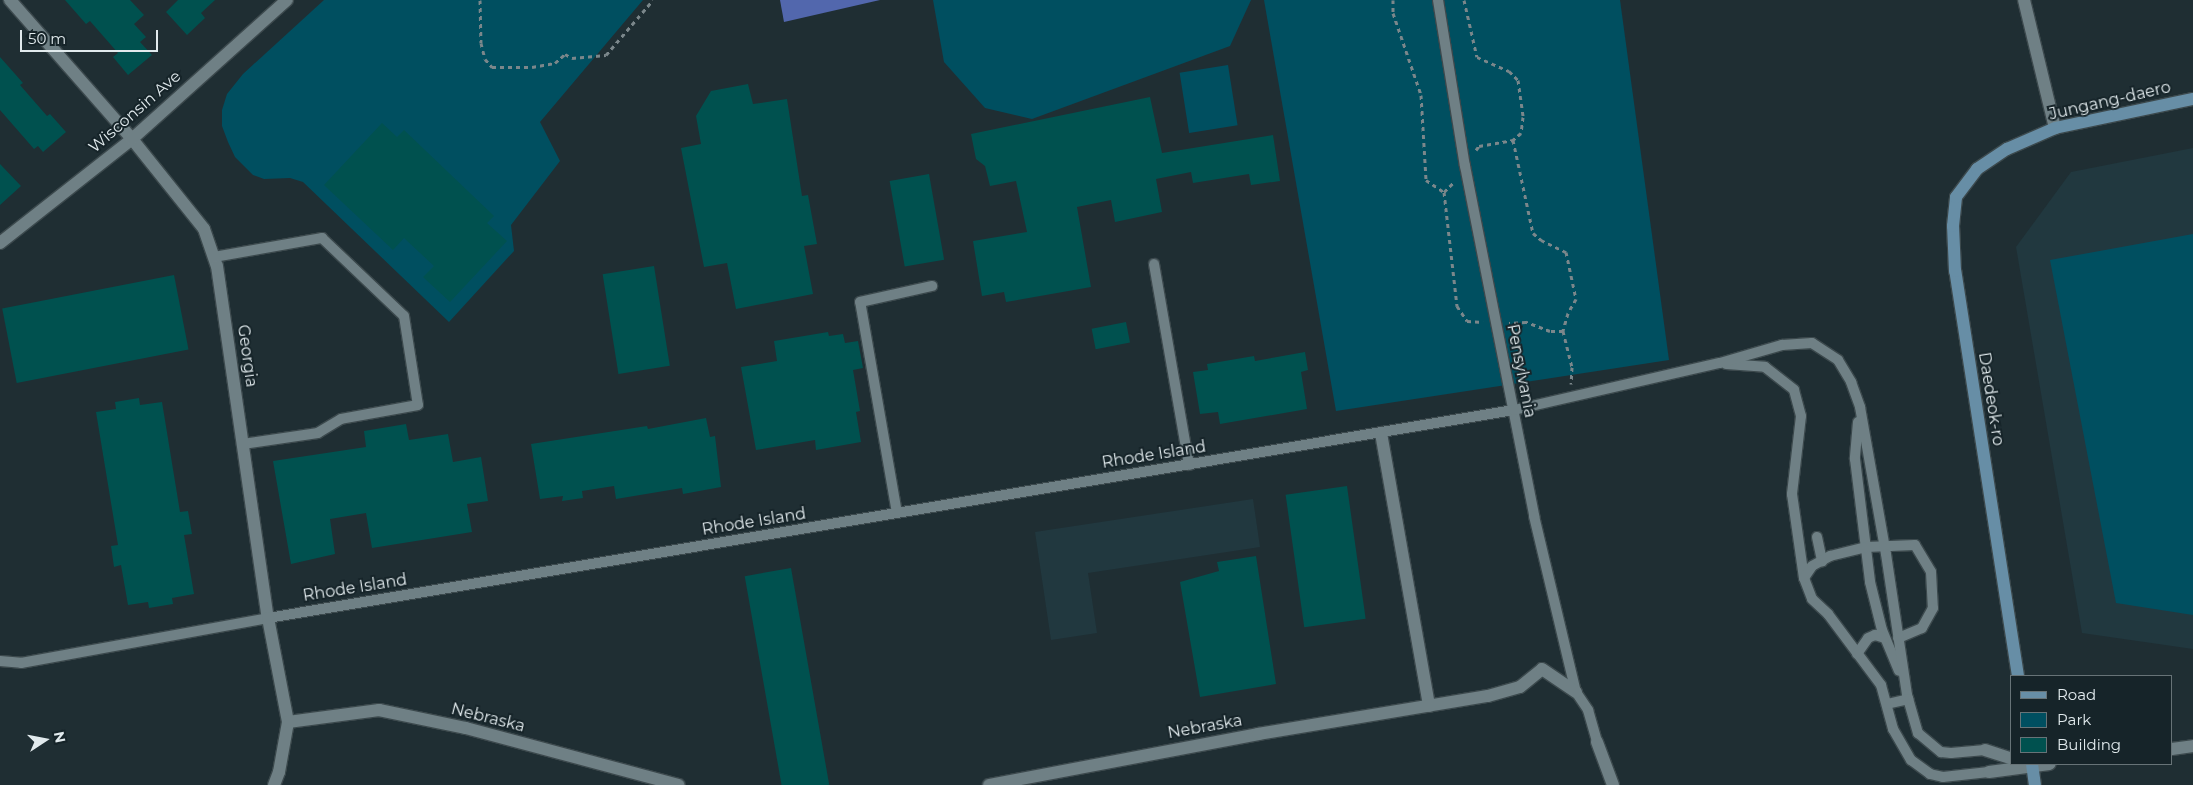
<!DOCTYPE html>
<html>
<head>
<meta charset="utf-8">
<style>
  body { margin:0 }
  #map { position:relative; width:2193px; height:785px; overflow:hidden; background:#1f2e33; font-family:Montserrat,sans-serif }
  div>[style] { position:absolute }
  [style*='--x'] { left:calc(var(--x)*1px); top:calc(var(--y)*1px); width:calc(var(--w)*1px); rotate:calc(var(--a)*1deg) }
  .built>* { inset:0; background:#21383f }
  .green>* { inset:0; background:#004f60; transform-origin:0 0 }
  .water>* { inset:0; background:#5267ad }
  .building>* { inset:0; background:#00514f; transform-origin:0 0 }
  .path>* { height:3px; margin-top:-1.5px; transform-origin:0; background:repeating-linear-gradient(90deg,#7b878b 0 4px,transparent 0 8px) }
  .roads { filter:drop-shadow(1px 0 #3c494d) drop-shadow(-1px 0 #3c494d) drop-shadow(0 1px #3c494d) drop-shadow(0 -1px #3c494d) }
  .service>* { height:10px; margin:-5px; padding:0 5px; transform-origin:5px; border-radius:5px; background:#6f8085 }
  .minor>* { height:12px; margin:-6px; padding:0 6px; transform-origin:6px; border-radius:6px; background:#6f8085 }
  .tertiary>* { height:12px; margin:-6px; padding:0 6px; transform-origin:6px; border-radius:6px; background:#6f8085 }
  .secondary>* { height:12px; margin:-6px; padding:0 6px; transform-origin:6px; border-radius:6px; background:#678ea6 }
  span { translate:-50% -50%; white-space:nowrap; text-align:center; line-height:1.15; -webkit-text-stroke:4px #162429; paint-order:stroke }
  .street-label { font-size:16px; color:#e1eaed }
  .legend { position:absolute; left:2010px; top:675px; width:162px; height:90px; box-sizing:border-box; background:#162429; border:1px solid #677377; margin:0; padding:6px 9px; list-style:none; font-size:15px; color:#e1eaed }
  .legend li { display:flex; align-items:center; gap:10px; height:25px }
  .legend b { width:25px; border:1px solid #677377 }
  .north { position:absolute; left:20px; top:715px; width:50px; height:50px; -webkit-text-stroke:4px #162429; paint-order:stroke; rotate:79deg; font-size:14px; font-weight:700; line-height:20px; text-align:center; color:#e1eaed }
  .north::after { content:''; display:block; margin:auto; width:18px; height:22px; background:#e1eaed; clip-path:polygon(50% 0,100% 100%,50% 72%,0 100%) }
  .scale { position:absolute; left:20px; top:30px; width:138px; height:22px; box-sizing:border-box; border:2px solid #e1eaed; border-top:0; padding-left:6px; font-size:15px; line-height:18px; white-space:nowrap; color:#e1eaed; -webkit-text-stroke:4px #162429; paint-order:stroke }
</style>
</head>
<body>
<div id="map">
  <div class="built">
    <i style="clip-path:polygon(2193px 148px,2193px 649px,2082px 633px,2016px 247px,2071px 172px)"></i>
    <i style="clip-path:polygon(1253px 499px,1260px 547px,1088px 573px,1097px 633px,1051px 640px,1035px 532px)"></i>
  </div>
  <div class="green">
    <i style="clip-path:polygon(324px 0,643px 0,540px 122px,560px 161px,511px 225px,514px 251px,449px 322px,303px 182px,290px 178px,264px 179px,253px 175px,235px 157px,228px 142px,222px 126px,222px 110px,227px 94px,243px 74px)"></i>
    <i style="clip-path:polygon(933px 0,1251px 0,1230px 46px,1032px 119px,985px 108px,944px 62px)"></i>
    <i style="clip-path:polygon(1264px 0,1620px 0,1669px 360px,1336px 411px)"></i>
    <i style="left:1228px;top:65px;width:61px;height:49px;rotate:81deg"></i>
    <i style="clip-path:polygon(2193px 234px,2193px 615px,2116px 603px,2050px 260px)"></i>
  </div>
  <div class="water">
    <i style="clip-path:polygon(780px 0,880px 0,784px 22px)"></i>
  </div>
  <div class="building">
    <i style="clip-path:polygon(65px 0,130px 0,144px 15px,134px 24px,146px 37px,140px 42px,152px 55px,128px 75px,113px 57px,118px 53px,90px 21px,86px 24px)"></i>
    <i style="clip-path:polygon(178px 0,215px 0,201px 13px,205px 18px,187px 35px,166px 12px)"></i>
    <i style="clip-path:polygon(0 57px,23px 83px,20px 85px,47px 116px,50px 114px,66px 132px,43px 152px,38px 146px,34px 149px,0 110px)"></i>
    <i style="clip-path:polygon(748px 84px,753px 104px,787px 99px,802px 196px,808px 195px,817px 244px,804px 246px,813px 294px,736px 309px,727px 263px,704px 267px,681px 148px,701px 144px,696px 116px,711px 91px)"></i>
    <i style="clip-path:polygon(1150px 97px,1162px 153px,1273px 135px,1280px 181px,1251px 185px,1249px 174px,1193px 183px,1191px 172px,1156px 179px,1162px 212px,1115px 222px,1111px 200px,1077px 207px,1091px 287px,1006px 302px,1004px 292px,982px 296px,973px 241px,1027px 232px,1016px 181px,990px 186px,985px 166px,976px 159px,971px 134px)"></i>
    <i style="clip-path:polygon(382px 123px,397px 137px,404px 130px,494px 216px,487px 223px,507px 241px,450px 302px,423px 277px,434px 266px,404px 238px,393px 250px,324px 185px)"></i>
    <i style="clip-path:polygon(0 164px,21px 186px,0 205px)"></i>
    <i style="left:929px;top:174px;width:87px;height:40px;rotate:80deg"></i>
    <i style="left:654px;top:266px;width:101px;height:52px;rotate:81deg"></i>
    <i style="left:174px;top:275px;width:76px;height:175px;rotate:79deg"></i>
    <i style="left:1126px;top:322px;width:21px;height:35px;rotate:79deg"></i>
    <i style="clip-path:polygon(828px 332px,829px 336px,843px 334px,845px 343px,858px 341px,863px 368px,853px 370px,860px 411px,856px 412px,861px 442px,816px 450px,815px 440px,756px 450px,741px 367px,777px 361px,774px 341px)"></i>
    <i style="clip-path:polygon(1305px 352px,1308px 370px,1301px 372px,1307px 409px,1220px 424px,1218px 412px,1200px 414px,1193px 372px,1208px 370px,1207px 364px,1254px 356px,1255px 361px)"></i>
    <i style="clip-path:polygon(139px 398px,140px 405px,162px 402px,180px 512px,188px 511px,192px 534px,184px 535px,194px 594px,172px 598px,173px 604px,149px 608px,148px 602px,128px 605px,121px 565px,114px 567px,111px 546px,118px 545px,96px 412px,116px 409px,115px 402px)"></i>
    <i style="clip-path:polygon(706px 418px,710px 437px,715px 436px,721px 487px,683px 494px,682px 488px,616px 499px,614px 486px,582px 491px,583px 498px,562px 501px,563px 496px,540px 499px,531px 444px,647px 426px,648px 429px)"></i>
    <i style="clip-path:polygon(406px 424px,409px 440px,448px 434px,453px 462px,481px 457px,488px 501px,467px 504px,472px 532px,372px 548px,366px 513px,330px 519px,335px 554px,291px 564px,273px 461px,366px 447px,364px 431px)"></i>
    <i style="left:1347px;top:486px;width:134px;height:62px;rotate:82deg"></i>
    <i style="clip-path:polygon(1256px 556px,1276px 684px,1200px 697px,1180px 582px,1219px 571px,1217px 562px)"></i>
    <i style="left:791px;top:568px;width:220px;height:47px;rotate:80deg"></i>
  </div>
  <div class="path">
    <i style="--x:480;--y:0;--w:43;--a:88.7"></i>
    <i style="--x:481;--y:43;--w:16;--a:76"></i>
    <i style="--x:485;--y:59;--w:11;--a:49"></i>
    <i style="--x:492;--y:67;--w:40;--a:0"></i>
    <i style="--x:532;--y:67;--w:23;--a:-10"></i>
    <i style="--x:555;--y:63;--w:13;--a:-42"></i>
    <i style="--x:565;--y:54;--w:8;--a:30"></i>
    <i style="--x:572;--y:58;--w:34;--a:-5"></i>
    <i style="--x:606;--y:55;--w:72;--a:-49.5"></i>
    <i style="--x:1393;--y:0;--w:13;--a:90"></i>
    <i style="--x:1393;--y:13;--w:87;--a:71.1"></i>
    <i style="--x:1421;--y:95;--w:85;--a:86.6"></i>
    <i style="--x:1426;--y:180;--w:22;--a:34"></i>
    <i style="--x:1444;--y:192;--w:115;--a:83.5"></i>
    <i style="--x:1457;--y:306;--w:18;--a:56"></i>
    <i style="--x:1467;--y:321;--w:16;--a:4"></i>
    <i style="--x:1464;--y:0;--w:58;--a:77.2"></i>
    <i style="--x:1477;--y:57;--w:35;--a:24"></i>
    <i style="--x:1509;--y:71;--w:13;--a:45"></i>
    <i style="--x:1518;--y:80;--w:37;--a:82"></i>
    <i style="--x:1523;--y:117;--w:16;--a:97"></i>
    <i style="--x:1521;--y:133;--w:11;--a:139"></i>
    <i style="--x:1513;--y:140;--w:95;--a:77.9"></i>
    <i style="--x:1533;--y:233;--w:11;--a:41"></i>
    <i style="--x:1541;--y:240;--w:28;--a:26"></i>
    <i style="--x:1566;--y:252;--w:48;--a:78"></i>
    <i style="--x:1576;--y:299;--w:16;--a:120"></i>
    <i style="--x:1568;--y:313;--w:19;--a:106"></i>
    <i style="--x:1563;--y:331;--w:13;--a:180"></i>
    <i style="--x:1550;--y:331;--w:26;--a:-159"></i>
    <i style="--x:1526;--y:322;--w:17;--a:177"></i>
    <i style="--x:1476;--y:150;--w:5;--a:-53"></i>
    <i style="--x:1479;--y:146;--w:35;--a:-10"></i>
    <i style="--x:1444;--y:192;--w:14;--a:-45"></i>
    <i style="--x:1563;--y:331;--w:37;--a:76"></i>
    <i style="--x:1572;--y:367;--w:17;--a:93"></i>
  </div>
  <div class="roads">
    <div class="service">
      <i style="--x:1438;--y:0;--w:168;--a:80.8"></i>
      <i style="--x:1465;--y:166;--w:357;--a:78.8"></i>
      <i style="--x:1534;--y:516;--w:181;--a:76.6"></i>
      <i style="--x:1576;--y:692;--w:22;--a:56"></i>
      <i style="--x:1588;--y:710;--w:33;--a:74"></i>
      <i style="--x:214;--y:257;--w:110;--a:-10"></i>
      <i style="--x:322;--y:238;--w:113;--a:43.6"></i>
      <i style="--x:404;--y:316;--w:90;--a:81.1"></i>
      <i style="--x:418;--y:405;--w:78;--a:169.7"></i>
      <i style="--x:341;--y:419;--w:27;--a:149"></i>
      <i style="--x:318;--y:433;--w:76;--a:171.7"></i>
      <i style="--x:1154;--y:264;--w:204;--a:80.1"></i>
      <i style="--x:1726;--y:364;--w:39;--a:4"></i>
      <i style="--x:1765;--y:367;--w:37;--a:38"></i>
      <i style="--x:1794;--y:390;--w:27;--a:75"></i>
      <i style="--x:1801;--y:416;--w:79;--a:96.6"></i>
      <i style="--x:1792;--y:494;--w:85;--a:81.9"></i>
      <i style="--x:1804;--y:578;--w:22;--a:69"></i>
      <i style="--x:1812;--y:599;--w:22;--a:43"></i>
      <i style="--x:1828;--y:614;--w:89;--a:53.3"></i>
      <i style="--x:1881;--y:685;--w:46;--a:74.7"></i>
      <i style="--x:1893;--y:729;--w:36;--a:60"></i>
      <i style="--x:1911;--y:760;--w:24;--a:36"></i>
      <i style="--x:1930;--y:774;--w:13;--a:13"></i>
      <i style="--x:1943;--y:777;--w:46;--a:-6.2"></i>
      <i style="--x:1858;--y:422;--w:37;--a:95"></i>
      <i style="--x:1855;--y:459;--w:124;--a:83"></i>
      <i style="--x:1870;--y:582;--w:49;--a:76"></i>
      <i style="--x:1882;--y:630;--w:44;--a:67.5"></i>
      <i style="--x:897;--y:513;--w:214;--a:-99.9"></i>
      <i style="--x:860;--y:302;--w:74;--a:-12.5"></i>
      <i style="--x:1817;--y:537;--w:25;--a:78"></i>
      <i style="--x:1804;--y:578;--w:14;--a:-56"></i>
      <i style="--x:1812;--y:566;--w:21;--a:-29"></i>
      <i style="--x:1830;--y:556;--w:37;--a:-14"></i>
      <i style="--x:1866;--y:547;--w:49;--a:-2.3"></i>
      <i style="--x:1915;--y:545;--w:31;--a:59"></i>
      <i style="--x:1931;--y:572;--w:36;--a:87"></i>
      <i style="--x:1933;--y:608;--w:23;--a:119"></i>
      <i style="--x:1922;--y:628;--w:26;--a:157"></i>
      <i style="--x:1857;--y:654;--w:19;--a:-55"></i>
      <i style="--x:1868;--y:638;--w:8;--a:-23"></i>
      <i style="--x:1875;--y:635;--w:10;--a:17"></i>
      <i style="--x:0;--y:661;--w:21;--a:5"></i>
      <i style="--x:21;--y:663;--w:251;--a:-10.3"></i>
      <i style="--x:268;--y:618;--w:1263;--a:-9.48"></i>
      <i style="--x:1514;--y:410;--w:211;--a:-12.9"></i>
      <i style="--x:1720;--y:363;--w:65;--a:-16.2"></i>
      <i style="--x:1782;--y:345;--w:30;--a:-4"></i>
      <i style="--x:1812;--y:343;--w:31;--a:33"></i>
      <i style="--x:1838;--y:360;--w:26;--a:59"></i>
      <i style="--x:1851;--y:382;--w:27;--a:70"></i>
      <i style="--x:1860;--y:407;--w:149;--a:80"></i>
      <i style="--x:1886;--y:554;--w:143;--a:81.5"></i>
      <i style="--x:1907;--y:695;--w:40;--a:74"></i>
      <i style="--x:1918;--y:733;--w:30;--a:40"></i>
      <i style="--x:1941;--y:752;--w:10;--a:6"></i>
      <i style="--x:1951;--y:753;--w:34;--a:-5"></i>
      <i style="--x:1887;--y:704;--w:22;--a:-13"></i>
    </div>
    <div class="minor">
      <i style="--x:10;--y:0;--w:185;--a:48.7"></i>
      <i style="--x:132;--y:139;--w:115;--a:51.3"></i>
      <i style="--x:204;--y:229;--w:39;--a:71"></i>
      <i style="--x:217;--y:266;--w:356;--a:81.8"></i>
      <i style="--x:268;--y:618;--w:106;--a:79.1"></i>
      <i style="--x:288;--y:722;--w:51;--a:100.2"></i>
      <i style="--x:279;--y:772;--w:14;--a:111"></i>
      <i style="--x:2024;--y:0;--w:132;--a:76.4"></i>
      <i style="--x:0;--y:243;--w:168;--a:-38.2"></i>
      <i style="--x:132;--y:139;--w:208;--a:-41.9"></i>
      <i style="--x:2172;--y:749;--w:21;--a:-8"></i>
      <i style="--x:1985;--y:750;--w:28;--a:18"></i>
      <i style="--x:1989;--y:772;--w:61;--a:-7.6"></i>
    </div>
    <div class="tertiary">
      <i style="--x:1381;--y:433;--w:277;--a:80"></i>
      <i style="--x:288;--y:722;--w:92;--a:-7.5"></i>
      <i style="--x:379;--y:710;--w:89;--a:11.7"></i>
      <i style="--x:466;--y:728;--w:220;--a:15"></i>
      <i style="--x:1597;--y:742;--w:46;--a:69.6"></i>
      <i style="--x:989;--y:785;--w:274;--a:-10.7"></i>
      <i style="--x:1258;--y:734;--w:233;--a:-9.4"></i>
      <i style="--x:1488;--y:696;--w:33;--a:-16"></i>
      <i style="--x:1520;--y:687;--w:28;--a:-39"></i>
      <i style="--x:1542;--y:669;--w:41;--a:34.1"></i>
    </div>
    <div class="secondary">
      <i style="--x:2018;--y:676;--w:410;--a:-98.8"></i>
      <i style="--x:1955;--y:271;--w:45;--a:-92.5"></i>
      <i style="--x:1953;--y:226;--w:29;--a:-84"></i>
      <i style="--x:1956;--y:197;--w:35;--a:-53"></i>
      <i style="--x:1977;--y:169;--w:36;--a:-34"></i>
      <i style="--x:2007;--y:149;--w:52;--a:-23.6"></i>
      <i style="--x:2055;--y:128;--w:141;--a:-11.9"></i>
      <i style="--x:2032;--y:764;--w:21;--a:82"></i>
    </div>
  </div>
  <div class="street-label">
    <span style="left:2110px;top:101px;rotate:-13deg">Jungang-daero</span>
    <span style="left:135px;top:112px;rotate:-41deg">Wisconsin Ave</span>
    <span style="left:247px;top:356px;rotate:82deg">Georgia</span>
    <span style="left:1521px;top:371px;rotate:79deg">Pensylvania</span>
    <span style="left:1991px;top:399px;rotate:81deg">Daedeok-ro</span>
    <span style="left:1154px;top:455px;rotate:-9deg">Rhode Island</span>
    <span style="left:754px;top:522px;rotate:-9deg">Rhode Island</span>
    <span style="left:355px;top:588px;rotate:-9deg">Rhode Island</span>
    <span style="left:488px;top:718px;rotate:14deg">Nebraska</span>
    <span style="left:1205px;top:727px;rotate:-10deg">Nebraska</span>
  </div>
  <ul class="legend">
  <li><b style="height:6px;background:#678ea6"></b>Road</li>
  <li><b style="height:14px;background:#004f60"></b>Park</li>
  <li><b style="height:14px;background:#00514f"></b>Building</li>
  </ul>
  <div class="north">N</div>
  <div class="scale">50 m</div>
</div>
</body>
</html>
